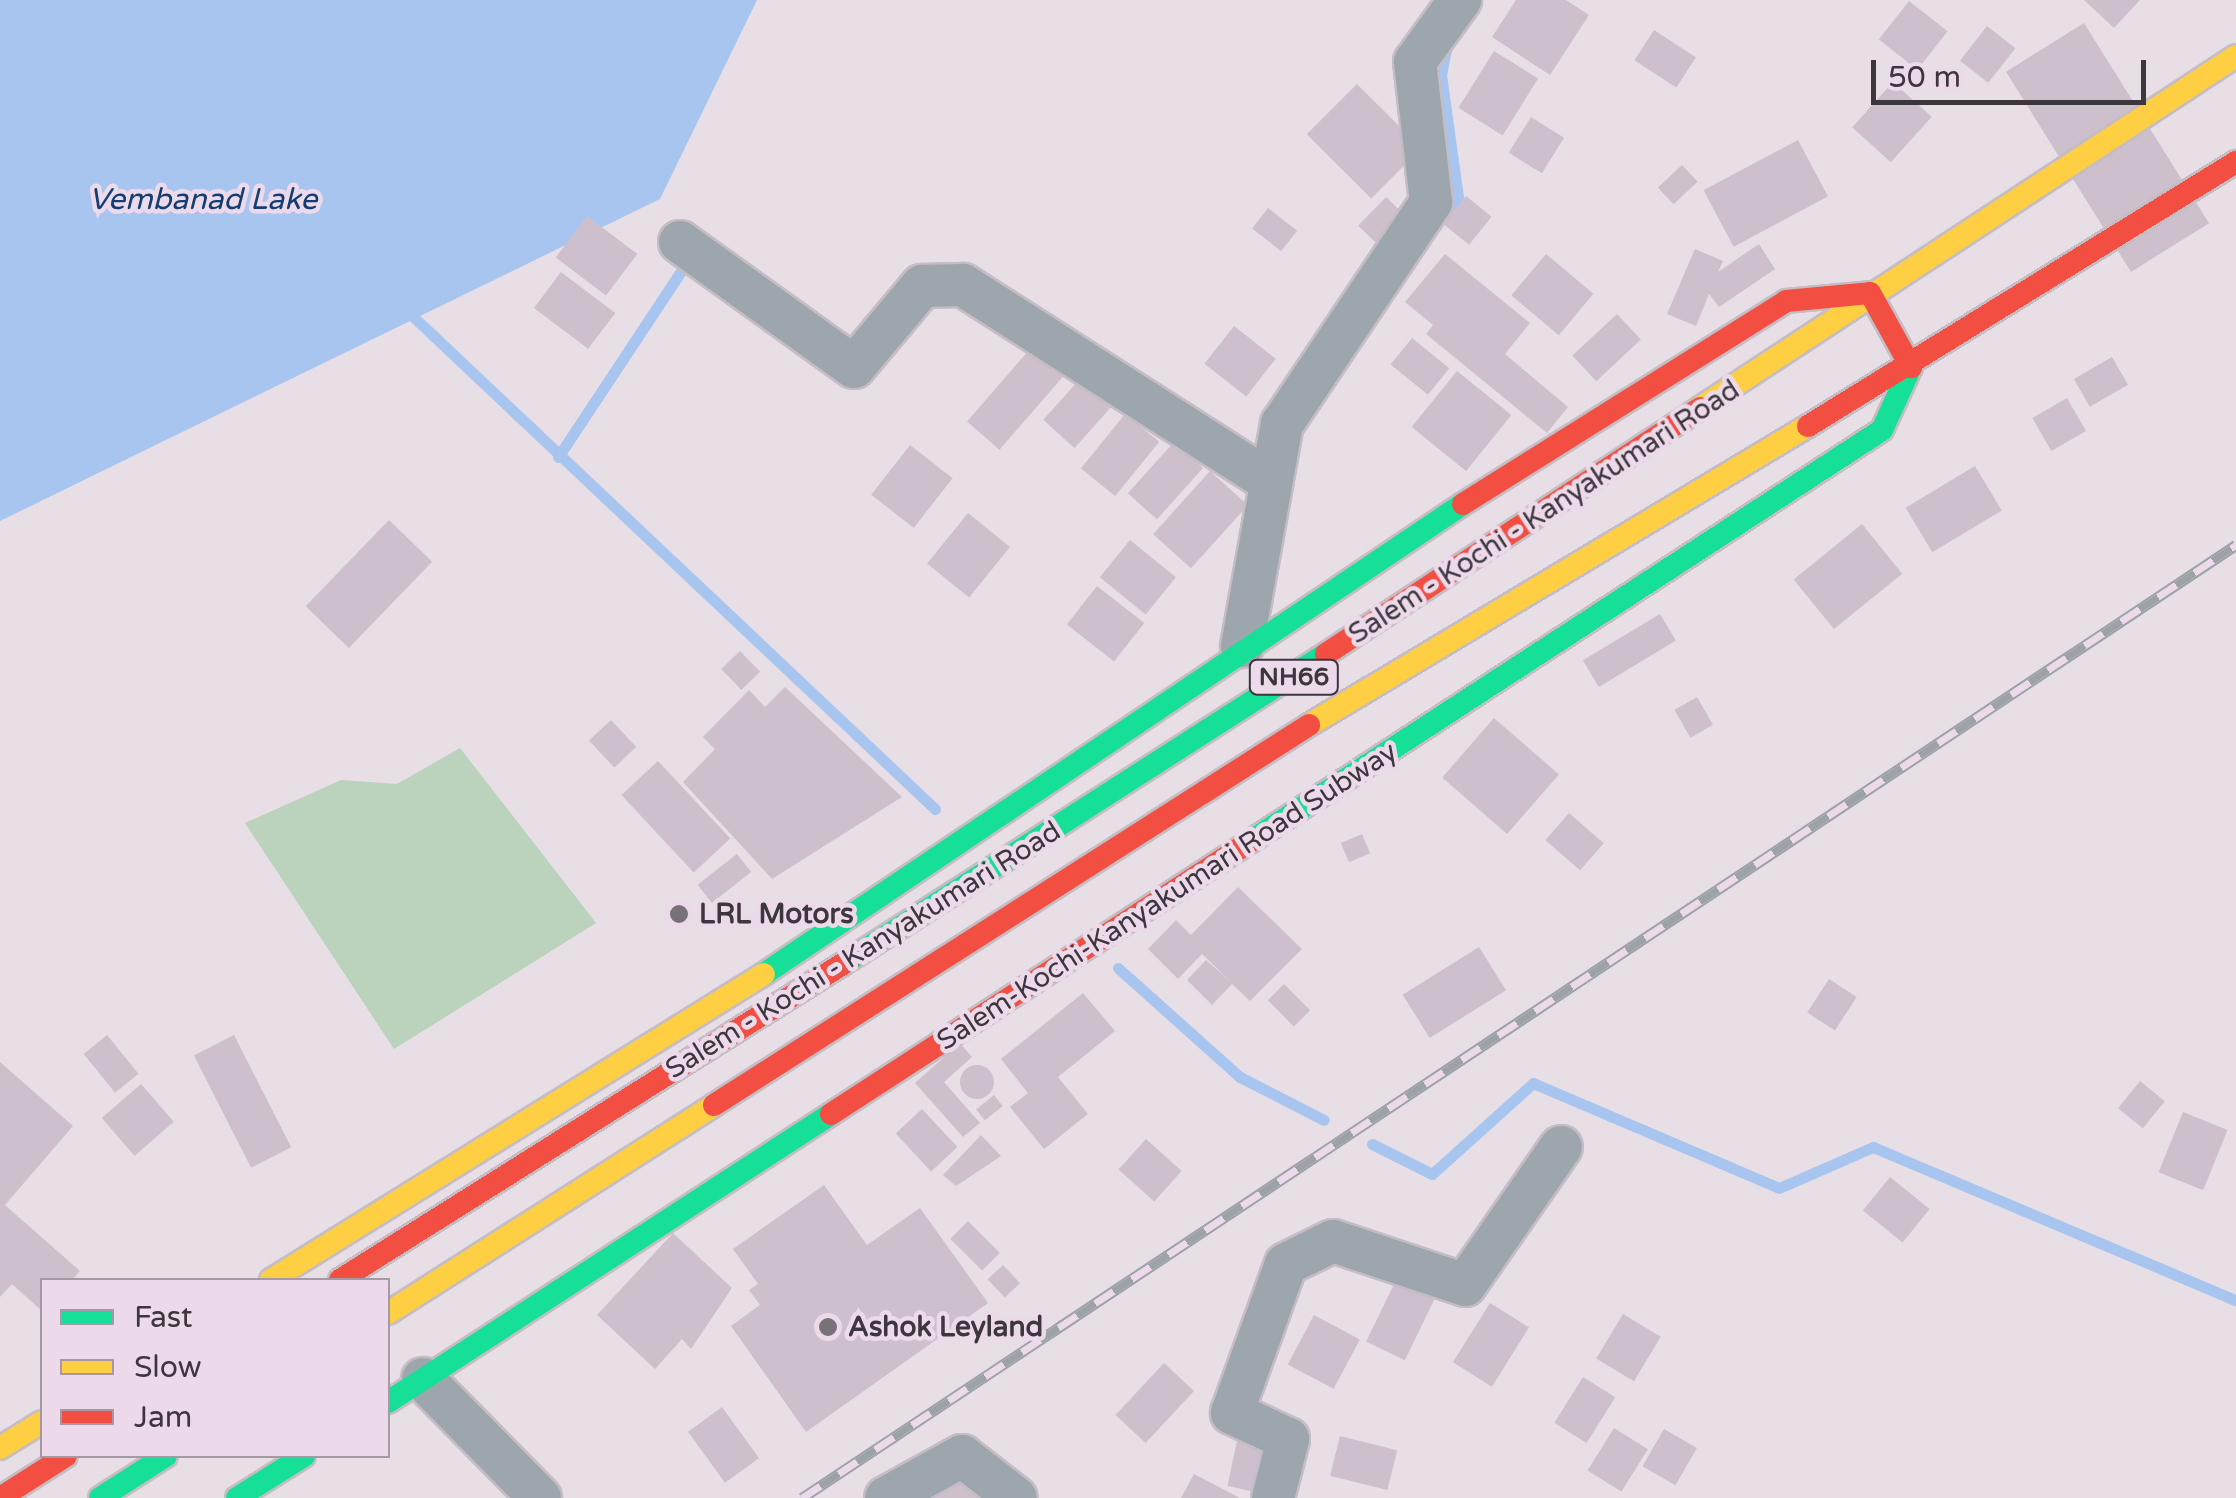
<!DOCTYPE html>
<html>
<head>
<meta charset="utf-8">
<style>
  body { margin:0 }
  #map { position:relative; width:2236px; height:1498px; overflow:hidden; background:#e8dee6; font-family:"Varela Round",sans-serif }
  div>[style] { position:absolute }
  [style*='--x'] { left:calc(var(--x)*1px); top:calc(var(--y)*1px); width:calc(var(--w)*1px); rotate:calc(var(--a)*1deg) }
  .green>* { inset:0; background:#bbd2bd }
  .water>* { inset:0; background:#a8c5f0 }
  .stream>* { height:11px; margin:-5.5px; padding:0 5.5px; transform-origin:5.5px; border-radius:5.5px; background:#a8c5f0 }
  .building>* { inset:0; background:#cebfcd; transform-origin:0 0 }
  .round { border-radius:50% }
  .roads { filter:drop-shadow(2px 0 #c5bdc3) drop-shadow(-2px 0 #c5bdc3) drop-shadow(0 2px #c5bdc3) drop-shadow(0 -2px #c5bdc3) }
  .street>* { height:42px; margin:-21px; padding:0 21px; transform-origin:21px; border-radius:21px; background:#9ca6ac }
  .fast>* { height:22px; margin:-11px; padding:0 11px; transform-origin:11px; border-radius:11px; background:#16e098 }
  .slow>* { height:22px; margin:-11px; padding:0 11px; transform-origin:11px; border-radius:11px; background:#ffcf43 }
  .jam>* { height:22px; margin:-11px; padding:0 11px; transform-origin:11px; border-radius:11px; background:#f24e42 }
  .rail>* { height:11px; margin-top:-5.5px; transform-origin:0; background:repeating-linear-gradient(90deg,#ecdaea 0 22px,#9ca2a7 0 44px); box-sizing:border-box; border-block:2px solid #9ca2a7 }
  .dots>* { width:28px; height:28px; translate:-50% -50%; box-sizing:border-box; border:5px solid #ecdaea; border-radius:50% }
  span { translate:-50% -50%; white-space:nowrap; text-align:center; line-height:1.15; -webkit-text-stroke:9px #ecdaea; paint-order:stroke }
  .shield-label span { padding:2px 8px; background:#ecdaea; border:2px solid; border-radius:8px; -webkit-text-stroke-width:0 }
  .shield-label { font-size:25px; color:#3d363c; font-weight:700 }
  .street-label { font-size:28px; color:#3d363c }
  .poi-label { font-size:28px; color:#3d363c; font-weight:700 }
  .left { translate:0 -50%; text-align:left }
  .water-label { font-size:30px; color:#133e73; font-style:italic }
  .legend { position:absolute; left:40px; top:1278px; width:350px; height:180px; box-sizing:border-box; background:#ecdaea; border:2px solid #a698a4; margin:0; padding:12px 18px; list-style:none; font-size:30px; color:#3d363c }
  .legend li { display:flex; align-items:center; gap:20px; height:50px }
  .legend b { width:50px; border:2px solid #a698a4 }
  .scale { position:absolute; left:1871px; top:60px; width:275px; height:45px; box-sizing:border-box; border:5px solid #3d363c; border-top:0; padding-left:12px; font-size:30px; line-height:35px; white-space:nowrap; color:#3d363c; -webkit-text-stroke:8px #ecdaea; paint-order:stroke }
</style>
</head>
<body>
<div id="map">
  <div class="green">
    <i style="clip-path:polygon(460px 748px,596px 923px,394px 1049px,245px 823px,341px 780px,397px 784px)"></i>
  </div>
  <div class="water">
    <i style="clip-path:polygon(0 0,757px 0,660px 199px,0 521px)"></i>
  </div>
  <div class="stream">
    <i style="--x:1441;--y:216;--w:25;--a:-48"></i>
    <i style="--x:1458;--y:197;--w:123;--a:-97.9"></i>
    <i style="--x:1441;--y:75;--w:32;--a:-79"></i>
    <i style="--x:404;--y:308;--w:730;--a:43.33"></i>
    <i style="--x:558;--y:457;--w:234;--a:-56.5"></i>
    <i style="--x:1118;--y:968;--w:164;--a:41.8"></i>
    <i style="--x:1240;--y:1077;--w:94;--a:27.1"></i>
    <i style="--x:1372;--y:1144;--w:67;--a:26.6"></i>
    <i style="--x:1432;--y:1174;--w:136;--a:-42"></i>
    <i style="--x:1533;--y:1083;--w:267;--a:23.1"></i>
    <i style="--x:1779;--y:1188;--w:103;--a:-23.6"></i>
    <i style="--x:1873;--y:1147;--w:394;--a:22.9"></i>
  </div>
  <div class="building">
    <i style="clip-path:polygon(1516px 0,1566px 0,1589px 15px,1550px 75px,1492px 37px)"></i>
    <i style="clip-path:polygon(2084px 0,2140px 0,2114px 28px)"></i>
    <i style="left:1909px;top:1px;width:49px;height:49px;rotate:38deg"></i>
    <i style="left:2084px;top:23px;width:236px;height:92px;rotate:58deg"></i>
    <i style="left:1987px;top:26px;width:36px;height:44px;rotate:38deg"></i>
    <i style="left:1654px;top:30px;width:50px;height:36px;rotate:33deg"></i>
    <i style="left:1494px;top:51px;width:52px;height:67px;rotate:32deg"></i>
    <i style="left:1893px;top:82px;width:52px;height:61px;rotate:42deg"></i>
    <i style="left:1357px;top:84px;width:91px;height:71px;rotate:45deg"></i>
    <i style="left:1531px;top:117px;width:39px;height:42px;rotate:32deg"></i>
    <i style="left:1798px;top:140px;width:64px;height:107px;rotate:62deg"></i>
    <i style="left:1682px;top:165px;width:23px;height:33px;rotate:47deg"></i>
    <i style="left:1466px;top:196px;width:33px;height:36px;rotate:39deg"></i>
    <i style="left:1386px;top:197px;width:35px;height:40px;rotate:44deg"></i>
    <i style="left:1268px;top:208px;width:37px;height:26px;rotate:38deg"></i>
    <i style="left:587px;top:216px;width:63px;height:52px;rotate:37deg"></i>
    <i style="clip-path:polygon(1759px 244px,1775px 269px,1719px 307px,1709px 294px,1696px 326px,1667px 314px,1695px 249px,1723px 261px,1718px 272px)"></i>
    <i style="clip-path:polygon(1445px 254px,1530px 323px,1505px 354px,1568px 407px,1547px 433px,1426px 334px,1433px 325px,1405px 302px)"></i>
    <i style="left:1546px;top:254px;width:62px;height:54px;rotate:40deg"></i>
    <i style="left:561px;top:272px;width:68px;height:45px;rotate:37deg"></i>
    <i style="left:1617px;top:314px;width:35px;height:61px;rotate:47deg"></i>
    <i style="left:1234px;top:326px;width:53px;height:48px;rotate:38deg"></i>
    <i style="left:1412px;top:338px;width:48px;height:34px;rotate:39deg"></i>
    <i style="left:1030px;top:349px;width:43px;height:96px;rotate:41deg"></i>
    <i style="left:2112px;top:357px;width:32px;height:44px;rotate:60deg"></i>
    <i style="left:1457px;top:371px;width:70px;height:72px;rotate:39deg"></i>
    <i style="left:1080px;top:379px;width:42px;height:55px;rotate:42deg"></i>
    <i style="left:2067px;top:398px;width:38px;height:40px;rotate:60deg"></i>
    <i style="left:1125px;top:414px;width:44px;height:70px;rotate:39deg"></i>
    <i style="left:1174px;top:442px;width:39px;height:69px;rotate:42deg"></i>
    <i style="left:910px;top:445px;width:54px;height:63px;rotate:38deg"></i>
    <i style="left:1975px;top:466px;width:52px;height:81px;rotate:59deg"></i>
    <i style="left:1210px;top:471px;width:51px;height:85px;rotate:42deg"></i>
    <i style="left:968px;top:513px;width:54px;height:65px;rotate:39deg"></i>
    <i style="left:389px;top:520px;width:60px;height:120px;rotate:44deg"></i>
    <i style="left:1862px;top:524px;width:64px;height:88px;rotate:51deg"></i>
    <i style="left:1130px;top:540px;width:59px;height:48px;rotate:39deg"></i>
    <i style="left:1097px;top:586px;width:60px;height:49px;rotate:38deg"></i>
    <i style="left:1660px;top:614px;width:31px;height:90px;rotate:59deg"></i>
    <i style="left:740px;top:651px;width:29px;height:26px;rotate:46deg"></i>
    <i style="clip-path:polygon(785px 687px,902px 797px,772px 879px,683px 782px,715px 749px,703px 737px,749px 690px,765px 707px)"></i>
    <i style="left:1697px;top:697px;width:32px;height:26px;rotate:60deg"></i>
    <i style="left:1494px;top:718px;width:86px;height:79px;rotate:41deg"></i>
    <i style="left:611px;top:720px;width:37px;height:30px;rotate:47deg"></i>
    <i style="left:658px;top:761px;width:106px;height:50px;rotate:47deg"></i>
    <i style="left:1569px;top:813px;width:46px;height:36px;rotate:41deg"></i>
    <i style="left:1362px;top:834px;width:21px;height:23px;rotate:67deg"></i>
    <i style="left:737px;top:854px;width:23px;height:50px;rotate:52deg"></i>
    <i style="clip-path:polygon(1238px 887px,1302px 949px,1250px 1001px,1232px 984px,1212px 1005px,1187px 980px,1206px 960px,1230px 981px,1202px 954px,1178px 979px,1148px 949px,1176px 920px,1191px 935px)"></i>
    <i style="left:1479px;top:947px;width:51px;height:90px;rotate:58deg"></i>
    <i style="left:1829px;top:979px;width:33px;height:40px;rotate:33deg"></i>
    <i style="left:1284px;top:984px;width:37px;height:23px;rotate:45deg"></i>
    <i style="clip-path:polygon(1083px 993px,1115px 1031px,1058px 1077px,1088px 1114px,1044px 1149px,1010px 1107px,1028px 1093px,1001px 1059px)"></i>
    <i style="left:107px;top:1035px;width:50px;height:30px;rotate:51deg"></i>
    <i style="left:234px;top:1035px;width:126px;height:45px;rotate:63deg"></i>
    <i style="clip-path:polygon(960px 1043px,972px 1057px,944px 1082px,980px 1123px,963px 1137px,915px 1083px)"></i>
    <i style="clip-path:polygon(0 1062px,73px 1126px,5px 1205px,80px 1271px,72px 1280px,42px 1280px,42px 1311px,12px 1284px,0 1297px)"></i>
    <i class="round" style="left:960px;top:1065px;width:34px;height:34px"></i>
    <i style="left:2140px;top:1081px;width:32px;height:35px;rotate:39deg"></i>
    <i style="left:141px;top:1084px;width:50px;height:52px;rotate:49deg"></i>
    <i style="left:994px;top:1095px;width:14px;height:23px;rotate:51deg"></i>
    <i style="left:922px;top:1109px;width:52px;height:36px;rotate:47deg"></i>
    <i style="left:2183px;top:1112px;width:48px;height:65px;rotate:22deg"></i>
    <i style="clip-path:polygon(981px 1135px,1001px 1156px,956px 1186px,943px 1175px)"></i>
    <i style="left:1146px;top:1139px;width:48px;height:41px;rotate:42deg"></i>
    <i style="left:1890px;top:1177px;width:51px;height:43px;rotate:39deg"></i>
    <i style="clip-path:polygon(824px 1185px,867px 1245px,920px 1208px,988px 1303px,806px 1432px,731px 1326px,760px 1305px,749px 1290px,758px 1284px,733px 1249px)"></i>
    <i style="left:968px;top:1221px;width:45px;height:25px;rotate:45deg"></i>
    <i style="clip-path:polygon(673px 1233px,732px 1288px,691px 1349px,682px 1339px,655px 1369px,597px 1315px)"></i>
    <i style="left:1003px;top:1265px;width:25px;height:21px;rotate:47deg"></i>
    <i style="left:1399px;top:1274px;width:43px;height:75px;rotate:26deg"></i>
    <i style="left:1490px;top:1303px;width:46px;height:70px;rotate:32deg"></i>
    <i style="left:1623px;top:1314px;width:44px;height:52px;rotate:31deg"></i>
    <i style="left:1314px;top:1315px;width:52px;height:56px;rotate:28deg"></i>
    <i style="left:1164px;top:1363px;width:41px;height:71px;rotate:43deg"></i>
    <i style="left:1583px;top:1377px;width:38px;height:54px;rotate:32deg"></i>
    <i style="left:722px;top:1407px;width:63px;height:42px;rotate:54deg"></i>
    <i style="left:1614px;top:1428px;width:40px;height:50px;rotate:32deg"></i>
    <i style="left:1664px;top:1429px;width:38px;height:43px;rotate:30deg"></i>
    <i style="left:1340px;top:1436px;width:59px;height:41px;rotate:14deg"></i>
    <i style="left:1237px;top:1441px;width:42px;height:46px;rotate:12deg"></i>
    <i style="clip-path:polygon(950px 1471px,999px 1498px,935px 1498px)"></i>
    <i style="clip-path:polygon(1194px 1474px,1240px 1498px,1181px 1498px)"></i>
  </div>
  <div class="roads">
    <div class="street">
      <i style="--x:680;--y:242;--w:214;--a:35.7"></i>
      <i style="--x:854;--y:367;--w:106;--a:-50"></i>
      <i style="--x:922;--y:286;--w:41;--a:-1.4"></i>
      <i style="--x:963;--y:285;--w:363;--a:32.6"></i>
      <i style="--x:1242;--y:646;--w:226;--a:-79.8"></i>
      <i style="--x:1282;--y:424;--w:267;--a:-56.1"></i>
      <i style="--x:1431;--y:202;--w:141;--a:-96.5"></i>
      <i style="--x:1415;--y:62;--w:77;--a:-54"></i>
      <i style="--x:423;--y:1379;--w:167;--a:45.5"></i>
      <i style="--x:886;--y:1498;--w:87;--a:-28.9"></i>
      <i style="--x:962;--y:1456;--w:68;--a:37.9"></i>
      <i style="--x:1273;--y:1498;--w:61;--a:-75.7"></i>
      <i style="--x:1288;--y:1439;--w:62;--a:-155.1"></i>
      <i style="--x:1232;--y:1413;--w:158;--a:-70.1"></i>
      <i style="--x:1286;--y:1264;--w:52;--a:-26.1"></i>
      <i style="--x:1333;--y:1241;--w:139;--a:18.4"></i>
      <i style="--x:1465;--y:1285;--w:168;--a:-55.2"></i>
    </div>
    <div class="fast">
      <i style="--x:1254;--y:839;--w:749;--a:-33.08"></i>
      <i style="--x:1882;--y:430;--w:69;--a:-65.3"></i>
      <i style="--x:849;--y:960;--w:567;--a:-32.68"></i>
      <i style="--x:764;--y:974;--w:842;--a:-33.92"></i>
      <i style="--x:388;--y:1402;--w:528;--a:-33.03"></i>
      <i style="--x:100;--y:1498;--w:78;--a:-32.5"></i>
      <i style="--x:237;--y:1498;--w:79;--a:-32.1"></i>
    </div>
    <div class="slow">
      <i style="--x:1700;--y:408;--w:641;--a:-33.29"></i>
      <i style="--x:1309;--y:725;--w:582;--a:-30.93"></i>
      <i style="--x:271;--y:1280;--w:580;--a:-31.83"></i>
      <i style="--x:388;--y:1313;--w:387;--a:-32.5"></i>
      <i style="--x:0;--y:1448;--w:49;--a:-31.8"></i>
    </div>
    <div class="jam">
      <i style="--x:1808;--y:426;--w:503;--a:-31.67"></i>
      <i style="--x:1463;--y:504;--w:381;--a:-32.1"></i>
      <i style="--x:1786;--y:301;--w:84;--a:-5.4"></i>
      <i style="--x:1870;--y:293;--w:85;--a:61"></i>
      <i style="--x:1326;--y:654;--w:448;--a:-33.3"></i>
      <i style="--x:714;--y:1105;--w:706;--a:-32.56"></i>
      <i style="--x:831;--y:1114;--w:505;--a:-33.03"></i>
      <i style="--x:340;--y:1280;--w:601;--a:-32.16"></i>
      <i style="--x:0;--y:1498;--w:78;--a:-32.5"></i>
    </div>
  </div>
  <div class="rail">
    <i style="--x:802;--y:1498;--w:1722;--a:-33.61"></i>
  </div>
  <div class="dots">
    <i style="left:679px;top:914px;background:#797178"></i>
    <i style="left:828px;top:1327px;background:#797178"></i>
  </div>
  <div class="shield-label">
    <span style="left:1294px;top:677px">NH66</span>
  </div>
  <div class="street-label">
    <span style="left:1544px;top:512px;rotate:-33deg">Salem - Kochi - Kanyakumari Road</span>
    <span style="left:1167px;top:896px;rotate:-33deg">Salem-Kochi-Kanyakumari Road Subway</span>
    <span style="left:863px;top:950px;rotate:-32deg">Salem - Kochi - Kanyakumari Road</span>
  </div>
  <div class="poi-label">
    <span class="left" style="left:699px;top:914px">LRL Motors</span>
    <span class="left" style="left:848px;top:1327px">Ashok Leyland</span>
  </div>
  <div class="water-label">
    <span style="left:203px;top:200px">Vembanad Lake</span>
  </div>
  <ul class="legend">
  <li><b style="height:12px;background:#16e098"></b>Fast</li>
  <li><b style="height:12px;background:#ffcf43"></b>Slow</li>
  <li><b style="height:12px;background:#f24e42"></b>Jam</li>
  </ul>
  <div class="scale">50 m</div>
</div>
</body>
</html>
